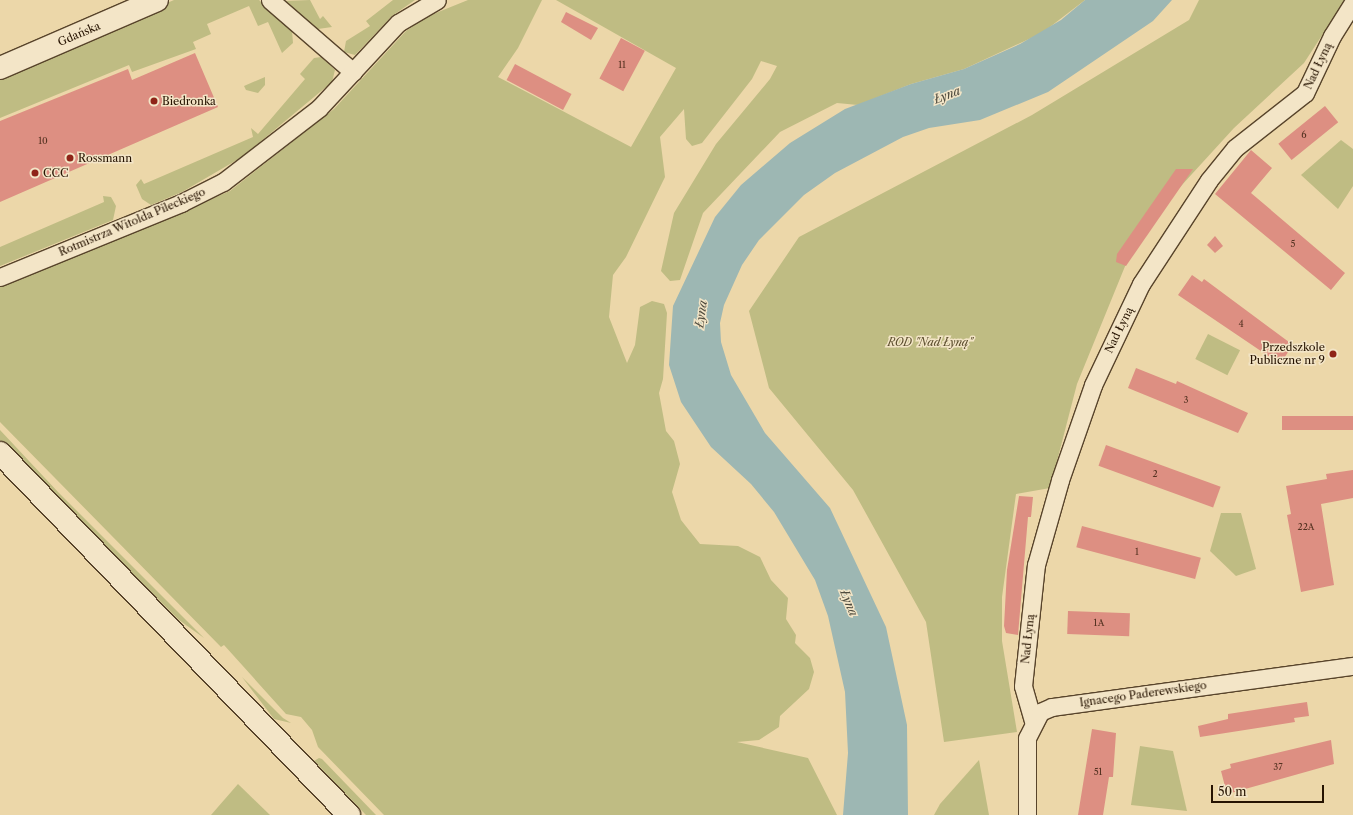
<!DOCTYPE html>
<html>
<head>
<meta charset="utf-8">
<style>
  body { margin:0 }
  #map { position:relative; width:1353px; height:815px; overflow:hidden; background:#ecd7a9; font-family:"Libre Caslon Text",serif }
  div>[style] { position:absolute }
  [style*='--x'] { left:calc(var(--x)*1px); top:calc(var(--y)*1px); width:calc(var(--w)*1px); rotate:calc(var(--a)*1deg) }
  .green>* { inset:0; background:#bfbc83; transform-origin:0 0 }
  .water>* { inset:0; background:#9db7b3 }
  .building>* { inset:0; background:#dd8f82; transform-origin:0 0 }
  .roads { filter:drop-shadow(1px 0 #58442b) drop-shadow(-1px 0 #58442b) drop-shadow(0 1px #58442b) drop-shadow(0 -1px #58442b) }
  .street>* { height:17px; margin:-8.5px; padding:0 8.5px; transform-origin:8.5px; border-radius:8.5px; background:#f3e5c7 }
  .secondary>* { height:22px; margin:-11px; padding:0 11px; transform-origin:11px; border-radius:11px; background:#f3e5c7 }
  .dots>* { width:11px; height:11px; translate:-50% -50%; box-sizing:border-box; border:2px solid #f3e5c7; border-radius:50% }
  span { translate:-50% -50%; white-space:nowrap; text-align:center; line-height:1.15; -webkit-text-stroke:3px #f3e5c7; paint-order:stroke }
  .number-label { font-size:9px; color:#543221 }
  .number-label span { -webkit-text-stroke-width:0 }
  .street-label { font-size:11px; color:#261301 }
  .poi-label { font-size:11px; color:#261301 }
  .left { translate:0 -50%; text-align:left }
  .right { translate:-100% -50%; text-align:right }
  .park-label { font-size:11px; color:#5c4e2e; font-style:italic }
  .water-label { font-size:12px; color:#504c3f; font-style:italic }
  .scale { position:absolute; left:1211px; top:785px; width:113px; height:18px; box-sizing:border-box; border:2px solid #261301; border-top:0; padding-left:5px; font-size:12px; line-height:14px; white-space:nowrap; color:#261301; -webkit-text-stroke:3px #f3e5c7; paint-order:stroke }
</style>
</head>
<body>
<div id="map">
  <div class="green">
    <i style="clip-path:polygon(174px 0,259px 0,292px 31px,293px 43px,282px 53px,268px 22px,258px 26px,249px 6px,207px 24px,211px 34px,193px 42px,196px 49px,132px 72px,129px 65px,0 118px,0 75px)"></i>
    <i style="clip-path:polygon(310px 0,320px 19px,323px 16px,332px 27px,318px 29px,285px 1px)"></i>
    <i style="clip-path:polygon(393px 0,415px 0,392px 16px,355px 55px,344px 52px,346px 41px,370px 26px,366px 21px)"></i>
    <i style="clip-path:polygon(468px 0,542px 0,518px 48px,498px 77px,631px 147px,676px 68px,556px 0,1085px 0,1042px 33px,964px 69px,911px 84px,858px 105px,837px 103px,780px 132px,703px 213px,680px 280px,670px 281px,661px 271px,674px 213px,716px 144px,770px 79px,777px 66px,761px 61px,752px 79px,702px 143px,692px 146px,686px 139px,684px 109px,660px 137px,665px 177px,626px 257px,613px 275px,609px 317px,627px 363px,635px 345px,640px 307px,652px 301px,664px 304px,667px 313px,663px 379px,659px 393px,666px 431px,674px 441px,680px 464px,672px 492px,681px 520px,700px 544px,738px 546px,760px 557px,771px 580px,788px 598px,786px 619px,796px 635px,795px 643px,810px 658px,814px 672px,809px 689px,780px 716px,779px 727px,759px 740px,737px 742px,808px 758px,837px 815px,384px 815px,318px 747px,312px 730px,301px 717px,286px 714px,224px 645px,221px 647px,0 422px,0 287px,230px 191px,334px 109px,406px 31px,426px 17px)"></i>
    <i style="clip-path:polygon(1199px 0,1345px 0,1304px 63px,1234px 128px,1139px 232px,1077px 384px,1050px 488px,1016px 494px,1002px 597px,1002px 641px,1017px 732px,944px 742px,926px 622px,853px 490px,769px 388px,749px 311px,799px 237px,1032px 115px,1189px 20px)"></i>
    <i style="clip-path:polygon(321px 57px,335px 70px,332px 82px,242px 157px,182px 192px,151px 205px,142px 199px,136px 185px,141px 179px,144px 184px,253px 137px,251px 128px,258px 134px,305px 79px,300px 74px,314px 58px)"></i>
    <i style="clip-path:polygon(265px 77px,265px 85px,258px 93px,246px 90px,244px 86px)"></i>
    <i style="clip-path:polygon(1341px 140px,1353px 149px,1353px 186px,1338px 209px,1301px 175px)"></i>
    <i style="clip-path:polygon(103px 196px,111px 197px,116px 206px,113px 220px,0 266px,0 247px,104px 202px)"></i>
    <i style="left:1208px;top:334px;width:36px;height:28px;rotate:27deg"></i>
    <i style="clip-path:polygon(0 430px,58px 492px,204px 638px,179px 620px,22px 464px,0 440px)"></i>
    <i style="clip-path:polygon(1221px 513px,1241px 513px,1256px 569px,1236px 576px,1210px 551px)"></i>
    <i style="clip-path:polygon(242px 677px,283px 718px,291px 723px,274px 719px)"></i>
    <i style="clip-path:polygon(1140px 746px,1173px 751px,1187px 811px,1131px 805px)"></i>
    <i style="clip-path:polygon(319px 758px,322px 759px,376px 815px,366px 815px,314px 761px)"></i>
    <i style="clip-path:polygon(979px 760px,989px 815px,934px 815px,940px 804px)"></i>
    <i style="clip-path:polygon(238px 784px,270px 815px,211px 815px)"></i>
  </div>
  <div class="water">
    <i style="clip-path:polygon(1085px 0,1172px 0,1153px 21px,1048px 92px,980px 120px,929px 128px,903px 137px,835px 173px,804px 195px,759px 240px,742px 265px,724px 305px,720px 323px,721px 342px,731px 375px,765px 433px,830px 508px,886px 627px,907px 725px,908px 815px,843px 815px,848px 753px,845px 692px,828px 616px,815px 580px,774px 512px,751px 484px,711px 447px,681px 402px,669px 365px,673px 306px,715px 217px,741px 185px,790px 143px,845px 109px,911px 84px,964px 69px,1020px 44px,1061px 20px)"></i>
  </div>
  <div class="building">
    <i style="clip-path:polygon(566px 12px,598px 28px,591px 40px,561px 22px)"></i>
    <i style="left:621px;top:38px;width:27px;height:46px;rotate:28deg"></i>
    <i style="clip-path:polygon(195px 53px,218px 107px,0 202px,0 121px,128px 69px,132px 80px)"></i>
    <i style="left:515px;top:64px;width:64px;height:18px;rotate:28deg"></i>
    <i style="left:1325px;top:106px;width:21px;height:60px;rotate:51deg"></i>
    <i style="clip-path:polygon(1251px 150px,1272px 168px,1251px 193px,1345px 273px,1331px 290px,1215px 194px)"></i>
    <i style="clip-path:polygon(1176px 169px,1193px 169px,1126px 266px,1116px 262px,1117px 254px)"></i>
    <i style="clip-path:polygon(1215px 236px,1223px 246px,1215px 253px,1207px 245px)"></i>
    <i style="clip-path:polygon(1192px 275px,1202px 282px,1204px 279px,1293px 345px,1280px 364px,1178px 295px)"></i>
    <i style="clip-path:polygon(1136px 368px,1176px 384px,1177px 381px,1248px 413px,1238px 433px,1128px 388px)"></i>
    <i style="left:1353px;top:416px;width:14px;height:71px;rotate:90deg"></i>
    <i style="left:1106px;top:445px;width:122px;height:22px;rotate:20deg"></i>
    <i style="clip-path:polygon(1353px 470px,1353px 498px,1321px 504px,1334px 585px,1301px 592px,1287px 515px,1291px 514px,1286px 486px,1327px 479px,1326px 474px)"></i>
    <i style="clip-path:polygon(1019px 496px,1033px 497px,1031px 517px,1028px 517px,1018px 635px,1006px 633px,1004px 626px,1007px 570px)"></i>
    <i style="left:1082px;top:526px;width:123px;height:22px;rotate:15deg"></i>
    <i style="left:1068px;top:611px;width:62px;height:23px;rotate:2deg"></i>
    <i style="clip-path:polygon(1307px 702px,1309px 716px,1294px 718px,1295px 722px,1200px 737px,1198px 726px,1228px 719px,1228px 714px)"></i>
    <i style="clip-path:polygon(1092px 729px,1116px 733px,1113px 777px,1109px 777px,1103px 815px,1078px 815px)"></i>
    <i style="clip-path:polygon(1331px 740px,1334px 764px,1227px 794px,1221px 771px,1231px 768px,1230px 764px)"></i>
  </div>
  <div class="roads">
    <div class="street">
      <i style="--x:270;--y:0;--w:110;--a:40.9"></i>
      <i style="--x:0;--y:277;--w:196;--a:-22.2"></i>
      <i style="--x:181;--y:203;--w:47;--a:-26.6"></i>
      <i style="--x:223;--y:182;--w:121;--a:-37.6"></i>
      <i style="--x:319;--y:108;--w:116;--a:-47.1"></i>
      <i style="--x:398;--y:23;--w:45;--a:-30.5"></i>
      <i style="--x:1033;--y:721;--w:36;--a:-106"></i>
      <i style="--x:1023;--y:686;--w:122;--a:-83.9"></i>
      <i style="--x:1036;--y:565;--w:88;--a:-74.2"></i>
      <i style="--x:1060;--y:480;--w:101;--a:-70.8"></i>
      <i style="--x:1093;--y:385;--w:112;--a:-64.6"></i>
      <i style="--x:1141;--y:284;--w:124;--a:-56.8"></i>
      <i style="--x:1209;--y:180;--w:41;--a:-50.9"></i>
      <i style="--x:1235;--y:148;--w:89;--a:-38.2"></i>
      <i style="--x:1305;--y:93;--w:63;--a:-64.7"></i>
      <i style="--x:1332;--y:36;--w:39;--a:-58"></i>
      <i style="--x:1027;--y:815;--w:77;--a:-90"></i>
      <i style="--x:1027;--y:738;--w:29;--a:-63"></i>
      <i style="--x:1040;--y:712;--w:13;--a:-23"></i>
      <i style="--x:1052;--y:707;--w:304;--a:-7.8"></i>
    </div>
    <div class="secondary">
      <i style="--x:0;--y:68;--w:171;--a:-23.4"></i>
      <i style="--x:0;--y:453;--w:503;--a:46.05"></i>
    </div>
  </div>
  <div class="dots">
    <i style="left:154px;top:101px;background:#8f2418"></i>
    <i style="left:70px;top:158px;background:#8f2418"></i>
    <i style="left:35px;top:173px;background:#8f2418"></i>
    <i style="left:1333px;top:354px;background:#8f2418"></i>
  </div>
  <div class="number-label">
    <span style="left:622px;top:65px">11</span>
    <span style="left:1304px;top:135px">6</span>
    <span style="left:43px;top:141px">10</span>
    <span style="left:1293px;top:244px">5</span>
    <span style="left:1241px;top:324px">4</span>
    <span style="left:1186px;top:400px">3</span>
    <span style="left:1155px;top:474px">2</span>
    <span style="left:1306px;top:527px">22A</span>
    <span style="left:1137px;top:552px">1</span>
    <span style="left:1099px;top:623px">1A</span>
    <span style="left:1278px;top:767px">37</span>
    <span style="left:1098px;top:772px">51</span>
  </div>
  <div class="street-label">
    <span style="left:79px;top:34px;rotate:-23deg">Gdańska</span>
    <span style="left:1318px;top:66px;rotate:-65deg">Nad Łyną</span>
    <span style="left:132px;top:222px;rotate:-23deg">Rotmistrza Witolda Pileckiego</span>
    <span style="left:1119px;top:330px;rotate:-64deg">Nad Łyną</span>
    <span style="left:1028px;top:639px;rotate:-84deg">Nad Łyną</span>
    <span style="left:1143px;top:694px;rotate:-8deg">Ignacego Paderewskiego</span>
  </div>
  <div class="poi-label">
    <span class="left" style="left:162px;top:101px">Biedronka</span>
    <span class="left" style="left:78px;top:158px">Rossmann</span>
    <span class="left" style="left:43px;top:173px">CCC</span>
    <span class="right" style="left:1325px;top:354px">Przedszkole<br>Publiczne nr 9</span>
  </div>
  <div class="park-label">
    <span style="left:930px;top:342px">ROD "Nad Łyną"</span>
  </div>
  <div class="water-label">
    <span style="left:947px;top:95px;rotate:-21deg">Łyna</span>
    <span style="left:701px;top:314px;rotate:-82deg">Łyna</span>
    <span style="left:849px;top:603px;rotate:68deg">Łyna</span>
  </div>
  <div class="scale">50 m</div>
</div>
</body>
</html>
